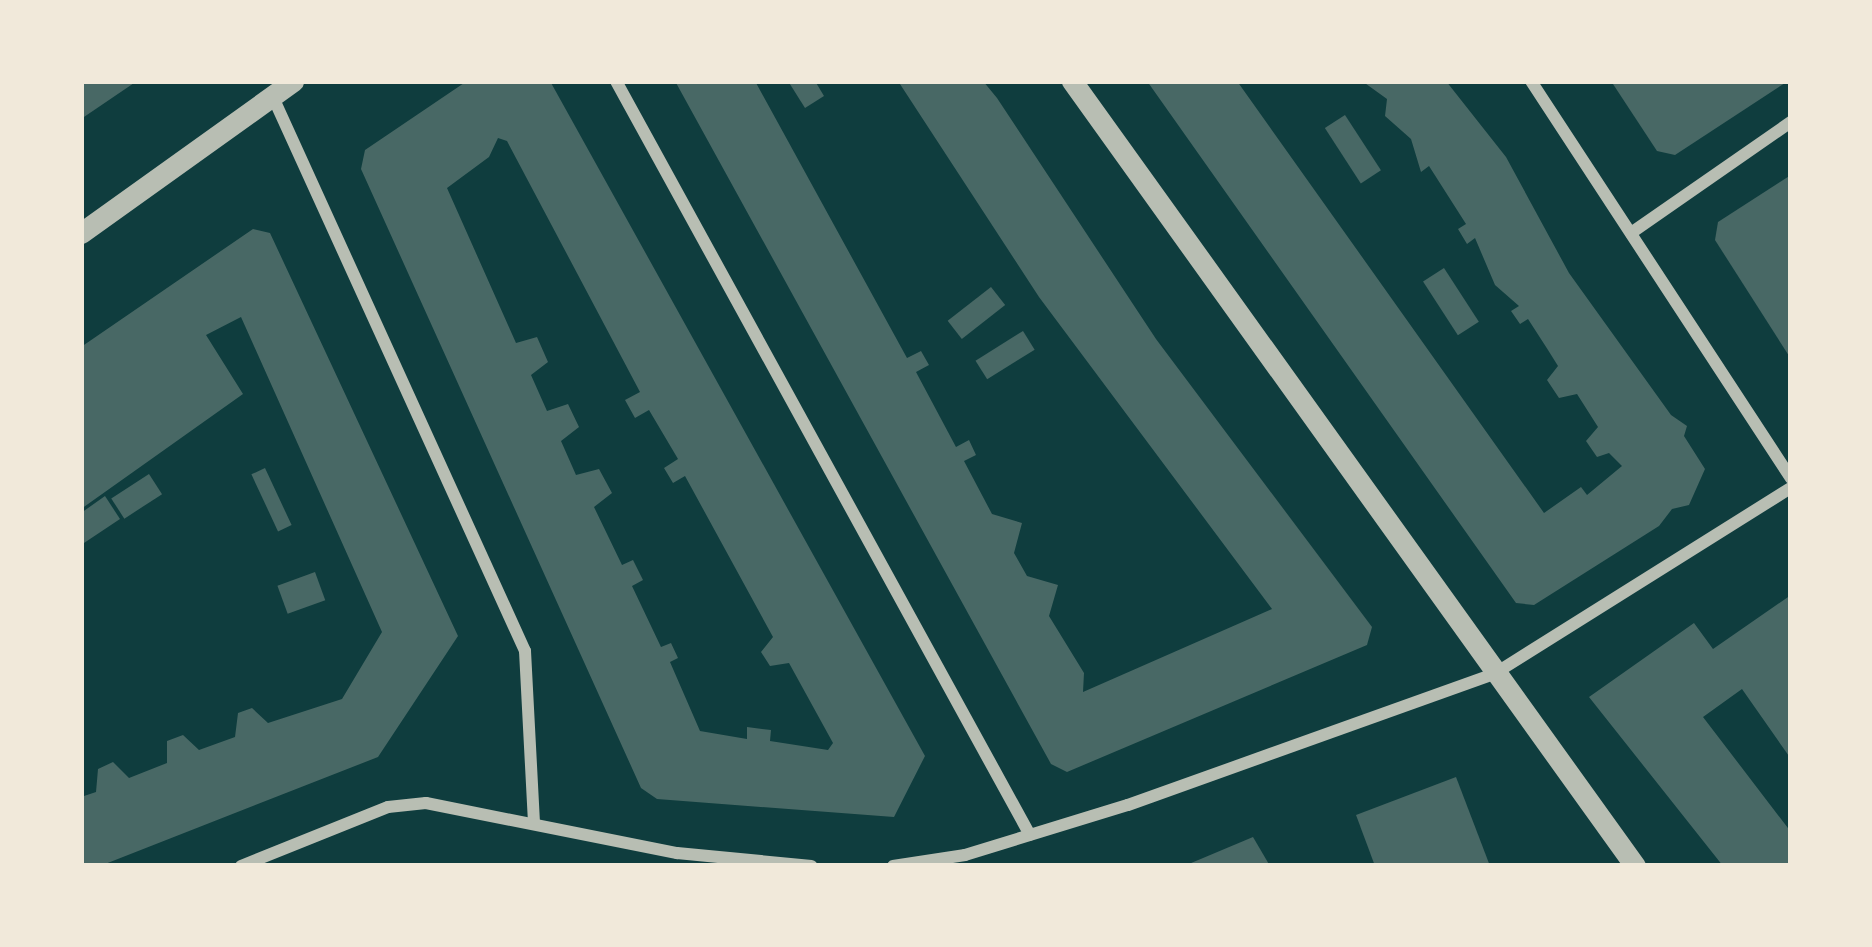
<!DOCTYPE html>
<html>
<head>
<meta charset="utf-8">
<style>
  body { margin:0 }
  #map { position:relative; width:1872px; height:947px; overflow:hidden; background:#0f3d3e; font-family:"Exo 2",sans-serif }
  div>[style] { position:absolute }
  [style*='--x'] { left:calc(var(--x)*1px); top:calc(var(--y)*1px); width:calc(var(--w)*1px); rotate:calc(var(--a)*1deg) }
  .building>* { inset:0; background:#486865; transform-origin:0 0 }
  .minor>* { height:12px; margin:-6px; padding:0 6px; transform-origin:6px; border-radius:6px; background:#b8beb3 }
  .tertiary>* { height:21px; margin:-10.5px; padding:0 10.5px; transform-origin:10.5px; border-radius:10.5px; background:#b8beb3 }
  span { translate:-50% -50%; white-space:nowrap; text-align:center; line-height:1.15; -webkit-text-stroke:9px #f1e9da; paint-order:stroke }
  .frame { position:absolute; inset:0; border:84px solid #f1e9da; pointer-events:none }
</style>
</head>
<body>
<div id="map">
  <div class="building">
    <i style="clip-path:polygon(81px 81px,137px 81px,81px 119px)"></i>
    <i style="clip-path:polygon(evenodd,467px 81px,550px 81px,925px 756px,894px 817px,657px 799px,641px 788px,361px 169px,365px 150px,467px 81px,498px 138px,507px 141px,640px 392px,625px 400px,635px 418px,649px 410px,678px 459px,664px 468px,673px 483px,685px 476px,773px 637px,761px 652px,770px 666px,789px 663px,833px 743px,828px 750px,770px 741px,771px 730px,747px 727px,747px 739px,700px 731px,670px 662px,678px 658px,671px 643px,661px 647px,632px 586px,643px 580px,633px 560px,622px 565px,594px 507px,612px 493px,599px 469px,576px 475px,561px 441px,579px 427px,568px 404px,547px 411px,531px 375px,548px 362px,537px 337px,516px 343px,447px 188px,489px 157px,498px 138px)"></i>
    <i style="clip-path:polygon(675px 81px,755px 81px,907px 358px,921px 351px,929px 365px,916px 372px,956px 447px,969px 440px,976px 455px,964px 461px,992px 514px,1022px 523px,1014px 553px,1027px 576px,1058px 585px,1049px 616px,1084px 673px,1083px 692px,1272px 609px,1039px 297px,898px 81px,983px 81px,997px 98px,1156px 339px,1372px 627px,1367px 645px,1067px 772px,1051px 764px)"></i>
    <i style="clip-path:polygon(788px 81px,815px 81px,824px 96px,805px 108px)"></i>
    <i style="clip-path:polygon(1147px 81px,1237px 81px,1544px 513px,1581px 487px,1587px 495px,1622px 466px,1609px 453px,1597px 457px,1586px 441px,1598px 427px,1577px 394px,1559px 398px,1547px 380px,1558px 366px,1548px 350px,1528px 319px,1520px 324px,1511px 311px,1519px 306px,1495px 285px,1475px 238px,1467px 244px,1458px 229px,1466px 224px,1429px 166px,1421px 172px,1411px 139px,1385px 116px,1387px 99px,1362px 81px,1446px 81px,1506px 157px,1569px 273px,1671px 415px,1687px 426px,1684px 436px,1705px 469px,1689px 505px,1672px 509px,1659px 526px,1534px 605px,1516px 603px)"></i>
    <i style="clip-path:polygon(1611px 81px,1788px 81px,1675px 155px,1657px 151px)"></i>
    <i style="left:1345px;top:115px;width:66px;height:24px;rotate:57deg"></i>
    <i style="clip-path:polygon(1791px 175px,1791px 359px,1715px 240px,1718px 222px)"></i>
    <i style="clip-path:polygon(253px 229px,270px 233px,458px 636px,378px 757px,100px 866px,81px 866px,81px 797px,96px 792px,98px 769px,113px 762px,129px 778px,167px 763px,167px 741px,183px 735px,199px 750px,235px 737px,238px 713px,252px 708px,268px 723px,342px 699px,382px 632px,241px 317px,206px 335px,243px 394px,81px 509px,81px 347px)"></i>
    <i style="left:1444px;top:268px;width:64px;height:25px;rotate:57deg"></i>
    <i style="left:991px;top:287px;width:23px;height:55px;rotate:52deg"></i>
    <i style="left:1023px;top:331px;width:22px;height:56px;rotate:58deg"></i>
    <i style="left:265px;top:468px;width:63px;height:15px;rotate:65deg"></i>
    <i style="left:149px;top:474px;width:24px;height:45px;rotate:57deg"></i>
    <i style="clip-path:polygon(105px 496px,120px 519px,81px 545px,81px 513px)"></i>
    <i style="left:315px;top:572px;width:30px;height:40px;rotate:70deg"></i>
    <i style="clip-path:polygon(1791px 595px,1791px 759px,1742px 689px,1703px 717px,1791px 832px,1791px 866px,1723px 866px,1589px 697px,1694px 623px,1713px 649px)"></i>
    <i style="clip-path:polygon(1456px 777px,1490px 866px,1375px 866px,1356px 815px)"></i>
    <i style="clip-path:polygon(1253px 837px,1270px 866px,1184px 866px)"></i>
  </div>
  <div class="minor">
    <i style="--x:616;--y:81;--w:860;--a:61.23"></i>
    <i style="--x:1531;--y:81;--w:475;--a:56.8"></i>
    <i style="--x:272;--y:95;--w:611;--a:65.53"></i>
    <i style="--x:525;--y:651;--w:172;--a:87"></i>
    <i style="--x:1631;--y:233;--w:195;--a:-34.8"></i>
    <i style="--x:241;--y:866;--w:158;--a:-21.9"></i>
    <i style="--x:388;--y:807;--w:38;--a:-6"></i>
    <i style="--x:426;--y:803;--w:256;--a:11.3"></i>
    <i style="--x:677;--y:853;--w:135;--a:5.5"></i>
    <i style="--x:893;--y:866;--w:73;--a:-8.7"></i>
    <i style="--x:965;--y:855;--w:170;--a:-17.1"></i>
    <i style="--x:1128;--y:805;--w:389;--a:-19.7"></i>
    <i style="--x:1494;--y:674;--w:350;--a:-32.1"></i>
  </div>
  <div class="tertiary">
    <i style="--x:1072;--y:81;--w:966;--a:54.35"></i>
    <i style="--x:81;--y:233;--w:261;--a:-35.6"></i>
  </div>
  <div class="frame"></div>
</div>
</body>
</html>
